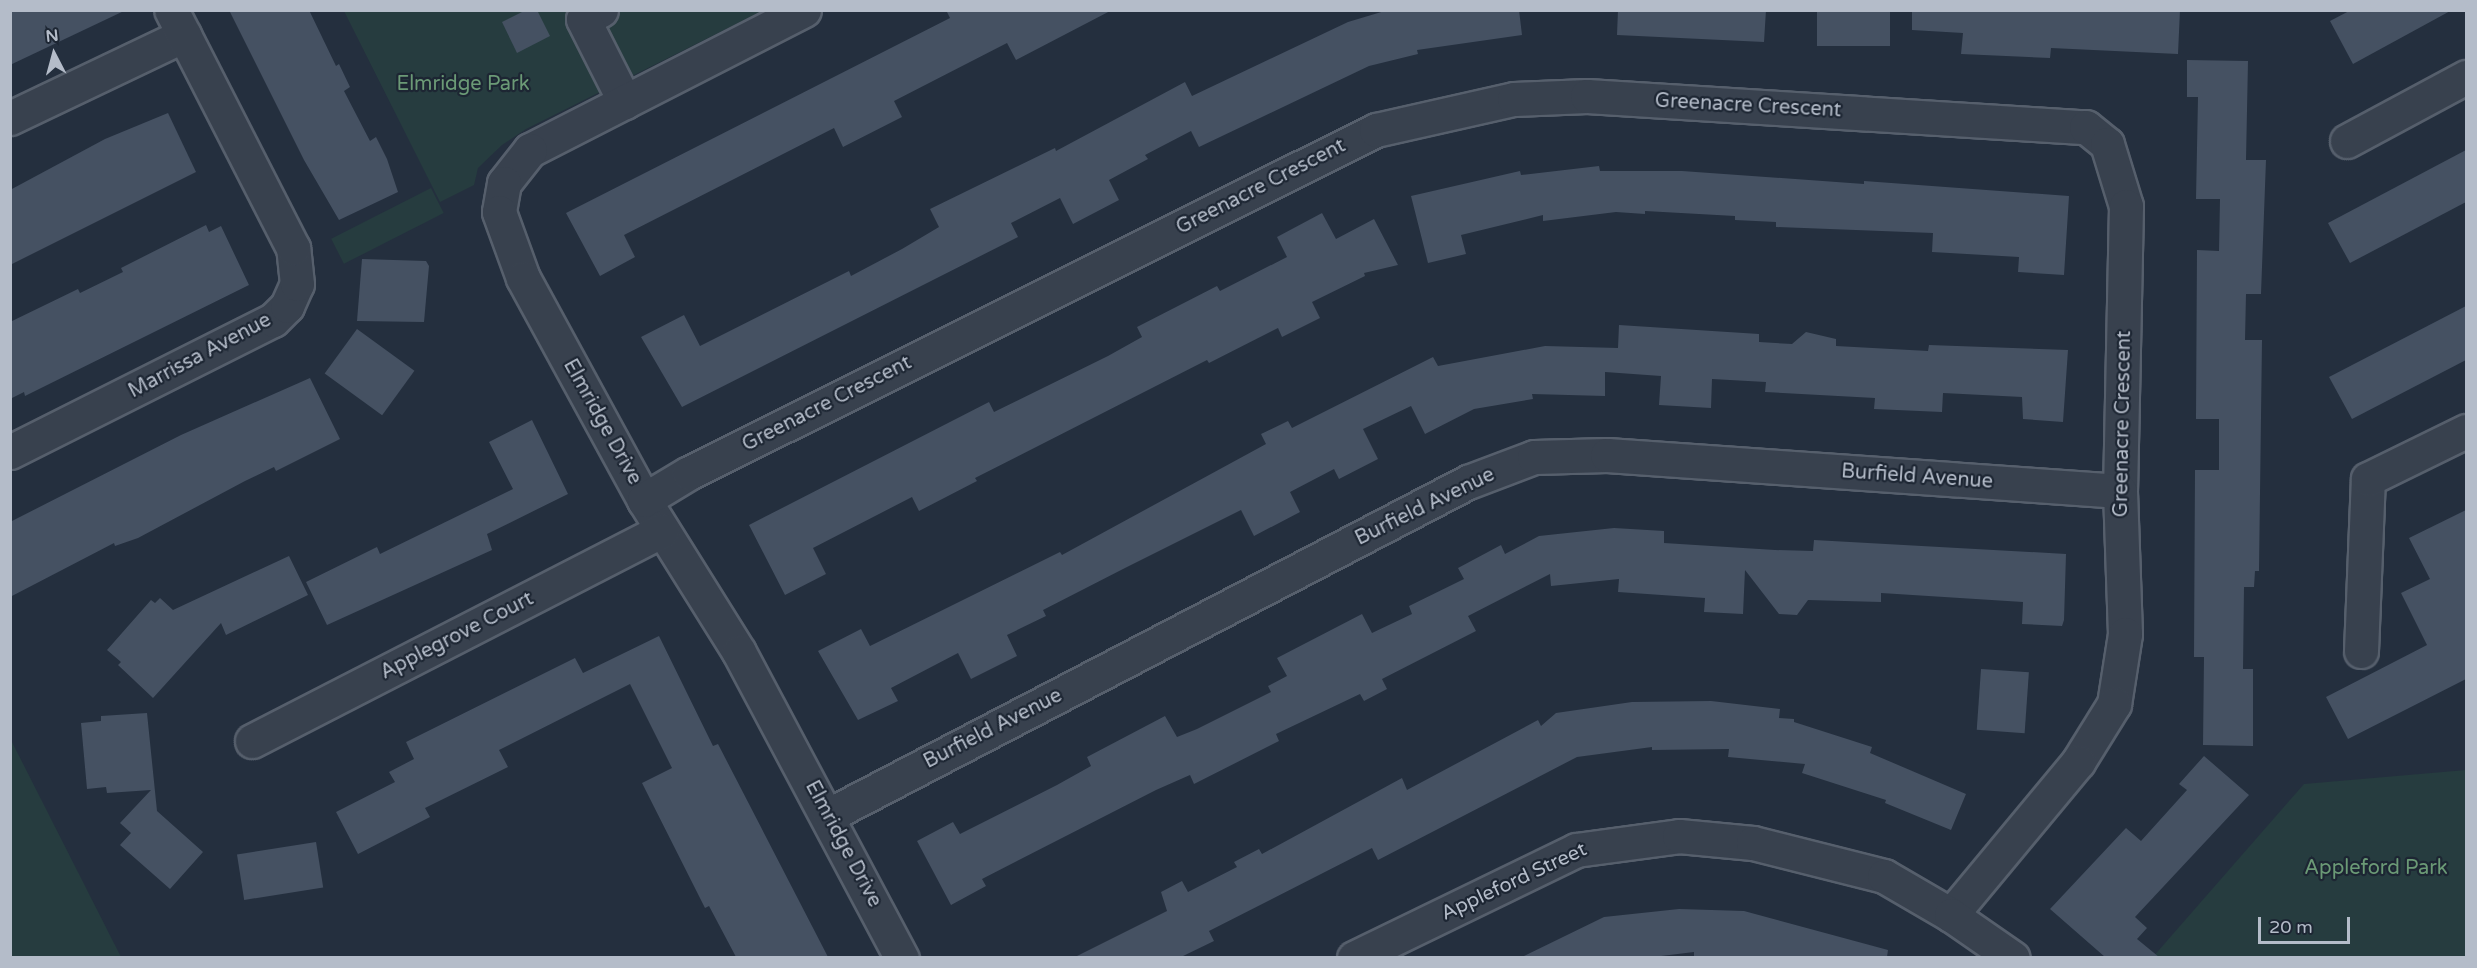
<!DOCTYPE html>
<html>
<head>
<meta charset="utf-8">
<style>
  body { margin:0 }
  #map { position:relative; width:2477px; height:968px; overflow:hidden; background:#242f3e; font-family:"Varela Round",sans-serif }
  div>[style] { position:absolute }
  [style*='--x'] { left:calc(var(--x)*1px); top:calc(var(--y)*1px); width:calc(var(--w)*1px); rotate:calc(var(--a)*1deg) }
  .green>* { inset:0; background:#263c3f; transform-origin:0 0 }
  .building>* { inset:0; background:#455162; transform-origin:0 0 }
  .roads { filter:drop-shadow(2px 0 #565f6c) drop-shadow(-2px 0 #565f6c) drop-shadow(0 2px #565f6c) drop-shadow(0 -2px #565f6c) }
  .minor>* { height:33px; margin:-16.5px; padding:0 16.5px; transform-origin:16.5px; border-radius:16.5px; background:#38414e }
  span { translate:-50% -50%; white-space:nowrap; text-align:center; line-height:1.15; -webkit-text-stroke:4.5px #1d2633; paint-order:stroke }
  .park-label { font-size:20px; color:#6b9a76 }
  .street-label { font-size:20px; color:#b4bcc9 }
  .frame { position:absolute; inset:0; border:12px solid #b4bcc9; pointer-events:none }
  .north { position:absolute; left:24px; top:24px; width:60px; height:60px; -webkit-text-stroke:4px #1d2633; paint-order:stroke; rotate:354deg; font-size:16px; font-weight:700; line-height:24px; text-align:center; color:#b4bcc9 }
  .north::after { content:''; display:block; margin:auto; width:21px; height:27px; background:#b4bcc9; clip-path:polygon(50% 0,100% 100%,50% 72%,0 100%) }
  .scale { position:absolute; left:2258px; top:917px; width:92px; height:27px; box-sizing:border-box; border:3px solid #b4bcc9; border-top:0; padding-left:8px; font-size:18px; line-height:21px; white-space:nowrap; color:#b4bcc9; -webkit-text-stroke:4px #1d2633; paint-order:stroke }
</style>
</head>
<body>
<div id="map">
  <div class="green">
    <i style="clip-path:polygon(344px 11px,762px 11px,526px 129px,502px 145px,478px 168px,474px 185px,440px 202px)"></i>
    <i style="left:431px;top:188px;width:28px;height:112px;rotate:63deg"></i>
    <i style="clip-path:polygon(10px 740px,11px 740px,121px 957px,11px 957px)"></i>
    <i style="clip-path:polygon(2466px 770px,2466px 957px,2152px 958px,2304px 784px)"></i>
  </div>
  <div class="building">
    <i style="clip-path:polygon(10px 10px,126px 10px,10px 65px)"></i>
    <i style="clip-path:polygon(229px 10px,309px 10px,336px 66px,339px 64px,350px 87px,344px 91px,370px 141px,376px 137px,387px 159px,398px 192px,339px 220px,304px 160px)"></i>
    <i style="clip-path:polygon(526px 10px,537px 10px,550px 36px,517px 53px,502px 22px)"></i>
    <i style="clip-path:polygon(946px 10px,1112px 10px,1016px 60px,1007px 43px,894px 101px,902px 117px,843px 147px,834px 128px,624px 235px,635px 257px,600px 276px,566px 213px,950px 18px)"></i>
    <i style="clip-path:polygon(1388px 10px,1519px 10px,1522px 35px,1417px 50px,1418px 54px,1369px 66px,1199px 147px,1191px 131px,1145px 155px,1148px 159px,1109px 180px,1119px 200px,1073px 224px,1060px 198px,1011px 223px,1018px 237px,682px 407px,641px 337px,684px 315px,700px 346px,849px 271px,851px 276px,902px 249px,939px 227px,930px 209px,1055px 148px,1056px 151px,1185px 82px,1192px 96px,1348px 22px)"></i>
    <i style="clip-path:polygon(1618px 10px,1766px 10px,1764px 42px,1617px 35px)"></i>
    <i style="left:1817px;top:10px;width:73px;height:36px"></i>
    <i style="clip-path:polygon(1912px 10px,2180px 10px,2178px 54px,2051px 48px,2050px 58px,1961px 54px,1963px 33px,1912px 30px)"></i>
    <i style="clip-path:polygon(2351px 10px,2452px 10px,2353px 64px,2330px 21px)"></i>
    <i style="clip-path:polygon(2187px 60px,2248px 61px,2246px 160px,2266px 160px,2261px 294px,2246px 294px,2245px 340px,2262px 340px,2259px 571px,2255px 571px,2254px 587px,2244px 587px,2243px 669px,2253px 669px,2253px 746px,2203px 745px,2204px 657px,2194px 657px,2195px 470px,2219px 470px,2219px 419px,2196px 419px,2197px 250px,2219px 251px,2220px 199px,2196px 199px,2198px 97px,2187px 97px)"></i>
    <i style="clip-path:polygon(168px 113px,196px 172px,10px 265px,10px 190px,105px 139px)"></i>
    <i style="clip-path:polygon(2466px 150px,2466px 202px,2350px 263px,2328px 223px)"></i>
    <i style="clip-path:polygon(1599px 166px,1600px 171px,1682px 171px,1864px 184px,1864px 181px,2069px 196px,2064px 275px,2018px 272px,2019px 257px,1932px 252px,1933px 233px,1776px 227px,1776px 222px,1735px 220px,1735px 216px,1645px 211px,1645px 214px,1616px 212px,1543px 221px,1543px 215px,1461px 235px,1466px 254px,1428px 263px,1411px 196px,1520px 171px,1521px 175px)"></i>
    <i style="clip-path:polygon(1322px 213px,1336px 239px,1374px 219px,1398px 265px,1364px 273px,1365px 276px,1312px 302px,1320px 318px,1282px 337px,1278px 328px,1209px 363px,1207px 360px,975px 478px,977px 481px,919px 511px,912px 497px,813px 548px,826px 574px,785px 595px,749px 525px,989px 402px,994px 412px,1108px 356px,1142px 337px,1137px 327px,1217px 286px,1220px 291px,1287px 257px,1277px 237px)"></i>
    <i style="clip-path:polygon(206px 225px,209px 232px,221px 226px,249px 285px,25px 396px,24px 392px,10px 399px,10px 322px,78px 289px,80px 293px,123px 272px,121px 268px)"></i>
    <i style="clip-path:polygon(362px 259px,426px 261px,429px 266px,424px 322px,357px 321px)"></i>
    <i style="clip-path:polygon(2466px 306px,2466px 360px,2352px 419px,2329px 377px)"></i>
    <i style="clip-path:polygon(1619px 325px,1759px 334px,1759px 342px,1792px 344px,1806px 332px,1836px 339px,1836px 346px,1928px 351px,1929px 345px,2068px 350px,2063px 422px,2023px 419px,2022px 397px,1943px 393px,1942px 412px,1874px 409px,1875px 398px,1765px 392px,1766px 382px,1712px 379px,1711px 408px,1659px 405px,1661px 376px,1605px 372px,1605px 396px,1532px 394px,1533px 399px,1474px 409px,1425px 434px,1411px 406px,1363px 429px,1378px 459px,1339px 479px,1334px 469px,1290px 492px,1300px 512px,1254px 536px,1241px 510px,1125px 568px,1043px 610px,1046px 616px,1007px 635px,1017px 656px,971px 679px,958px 653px,891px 688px,898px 701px,858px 720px,818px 651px,861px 629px,870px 646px,1060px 552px,1062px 555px,1266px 444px,1261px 434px,1288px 421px,1292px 428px,1433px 357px,1438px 366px,1545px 346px,1618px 348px)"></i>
    <i style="left:357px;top:329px;width:71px;height:55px;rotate:36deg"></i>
    <i style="clip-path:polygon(310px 378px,340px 439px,276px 471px,274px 467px,245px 481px,138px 538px,115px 546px,114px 543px,10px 597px,10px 522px,181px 435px)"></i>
    <i style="clip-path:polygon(532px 420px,568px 494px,487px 534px,492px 550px,327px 625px,306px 582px,377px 547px,380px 554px,513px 489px,489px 442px)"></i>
    <i style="clip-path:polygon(2466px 510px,2466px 679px,2348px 739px,2326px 697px,2427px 645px,2401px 593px,2430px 579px,2409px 538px)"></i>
    <i style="clip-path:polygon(1614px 528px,1664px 531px,1664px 543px,1775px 550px,1813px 551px,1814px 540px,2066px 554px,2064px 620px,2062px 626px,2022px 624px,2023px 602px,1881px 593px,1881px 602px,1808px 600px,1797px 615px,1779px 614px,1745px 570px,1743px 614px,1704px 612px,1705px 598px,1618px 592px,1619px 579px,1551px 586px,1550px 574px,1468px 616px,1476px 631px,1382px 679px,1387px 689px,1364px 701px,1360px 694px,1276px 734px,1279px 741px,1194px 784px,1190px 775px,1156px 790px,982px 879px,986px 886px,951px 905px,917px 841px,953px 822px,960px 834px,1057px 785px,1091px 766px,1087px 757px,1165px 716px,1177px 737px,1197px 729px,1271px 692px,1268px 686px,1287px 676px,1277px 658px,1362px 614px,1372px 633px,1412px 614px,1409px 606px,1464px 579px,1458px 568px,1501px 545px,1505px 554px,1539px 536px)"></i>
    <i style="clip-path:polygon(289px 556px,308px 595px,226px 635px,221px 623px,153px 698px,118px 665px,121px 662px,107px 650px,151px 600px,155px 603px,160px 598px,173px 610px)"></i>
    <i style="clip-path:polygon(659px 636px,713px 746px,718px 744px,828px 957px,736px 957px,709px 906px,705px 908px,642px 783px,672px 768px,630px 684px,499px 750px,508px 767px,425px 808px,430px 817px,358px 854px,336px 812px,395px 782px,389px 772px,414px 759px,406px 742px,575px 658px,583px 673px)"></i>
    <i style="left:1981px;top:669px;width:48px;height:61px;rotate:4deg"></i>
    <i style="clip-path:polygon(1711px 701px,1780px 709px,1779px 718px,1794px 719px,1794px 722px,1872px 747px,1870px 753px,1966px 794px,1951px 830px,1885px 803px,1886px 800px,1802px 773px,1805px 764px,1728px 757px,1729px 749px,1652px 750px,1652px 747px,1577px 757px,1378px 860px,1372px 848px,1209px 931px,1214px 941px,1181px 957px,1075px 957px,1167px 911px,1161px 892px,1182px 881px,1188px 892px,1237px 867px,1234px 862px,1259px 849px,1262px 854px,1402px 778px,1407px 790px,1538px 720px,1541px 726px,1556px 713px,1632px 702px)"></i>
    <i style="clip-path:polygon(147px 713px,157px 811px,203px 852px,170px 889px,120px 845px,131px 833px,120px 823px,151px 790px,107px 793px,106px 787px,87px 789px,81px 723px,101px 721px,101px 716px)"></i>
    <i style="clip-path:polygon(2204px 756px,2249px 795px,2135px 917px,2147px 928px,2137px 939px,2159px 957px,2105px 957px,2050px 909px,2126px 828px,2141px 841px,2187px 790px,2179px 784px)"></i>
    <i style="left:316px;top:842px;width:46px;height:80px;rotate:81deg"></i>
    <i style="clip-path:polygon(1679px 909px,1744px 911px,1888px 950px,1887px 957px,1702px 957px,1694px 956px,1694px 952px,1653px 957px,1522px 957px,1604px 917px)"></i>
  </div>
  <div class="roads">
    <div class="minor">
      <i style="--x:601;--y:10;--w:20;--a:153"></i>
      <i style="--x:583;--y:19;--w:93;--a:63.2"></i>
      <i style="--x:804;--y:10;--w:308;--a:152.9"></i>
      <i style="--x:530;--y:150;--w:42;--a:128.2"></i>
      <i style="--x:504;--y:183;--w:29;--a:100"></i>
      <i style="--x:499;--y:212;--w:70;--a:70"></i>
      <i style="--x:523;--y:278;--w:253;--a:61.4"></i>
      <i style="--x:644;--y:500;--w:179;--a:58"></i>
      <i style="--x:739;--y:652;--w:347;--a:62"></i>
      <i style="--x:10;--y:118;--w:193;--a:-25.5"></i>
      <i style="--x:2347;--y:141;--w:135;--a:-28.3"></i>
      <i style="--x:10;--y:452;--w:294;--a:-26.7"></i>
      <i style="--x:273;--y:320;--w:20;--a:-45"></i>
      <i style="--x:287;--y:306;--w:24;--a:-66"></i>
      <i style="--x:297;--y:284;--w:36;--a:-96"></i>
      <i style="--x:293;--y:248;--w:267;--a:-117.1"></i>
      <i style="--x:644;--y:500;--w:52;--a:-31"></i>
      <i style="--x:689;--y:473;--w:768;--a:-26.53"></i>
      <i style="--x:1376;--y:130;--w:141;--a:-12.7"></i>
      <i style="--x:1514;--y:99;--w:73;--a:-2.4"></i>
      <i style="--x:1587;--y:96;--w:500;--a:3.6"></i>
      <i style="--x:2086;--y:127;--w:27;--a:39"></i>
      <i style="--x:2107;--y:144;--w:65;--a:73"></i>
      <i style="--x:2126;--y:206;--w:285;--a:91.2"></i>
      <i style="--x:2120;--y:491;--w:143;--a:88"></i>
      <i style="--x:2125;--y:634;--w:71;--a:98.9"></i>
      <i style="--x:2114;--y:704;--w:68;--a:121.8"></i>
      <i style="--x:2078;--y:762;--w:199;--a:129.7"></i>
      <i style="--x:2361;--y:651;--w:172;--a:-87.7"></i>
      <i style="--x:2368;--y:479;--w:109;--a:-26.1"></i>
      <i style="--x:252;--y:741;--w:461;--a:-27.2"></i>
      <i style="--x:829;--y:815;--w:721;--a:-27.53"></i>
      <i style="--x:1468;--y:482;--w:71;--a:-20.7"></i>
      <i style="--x:1534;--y:457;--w:73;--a:-1.6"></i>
      <i style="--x:1607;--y:455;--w:514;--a:4.01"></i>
      <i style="--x:1354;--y:958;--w:247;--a:-25.9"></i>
      <i style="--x:1576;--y:850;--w:104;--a:-7.7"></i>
      <i style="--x:1679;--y:836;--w:74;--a:5.4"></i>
      <i style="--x:1753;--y:843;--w:135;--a:14.1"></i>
      <i style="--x:1884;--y:876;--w:78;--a:30.2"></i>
      <i style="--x:1951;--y:915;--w:75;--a:34.7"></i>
    </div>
  </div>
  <div class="park-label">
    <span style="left:463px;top:84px">Elmridge Park</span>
    <span style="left:2376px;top:868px">Appleford Park</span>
  </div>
  <div class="street-label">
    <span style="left:1748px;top:106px;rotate:3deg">Greenacre Crescent</span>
    <span style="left:1261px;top:187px;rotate:-27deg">Greenacre Crescent</span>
    <span style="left:200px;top:356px;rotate:-28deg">Marrissa Avenue</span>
    <span style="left:827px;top:404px;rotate:-27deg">Greenacre Crescent</span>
    <span style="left:602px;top:422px;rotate:61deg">Elmridge Drive</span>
    <span style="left:2123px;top:424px;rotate:-89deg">Greenacre Crescent</span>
    <span style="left:1917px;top:477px;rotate:4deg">Burfield Avenue</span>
    <span style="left:1425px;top:507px;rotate:-26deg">Burfield Avenue</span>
    <span style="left:457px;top:636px;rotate:-27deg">Applegrove Court</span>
    <span style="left:993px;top:729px;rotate:-27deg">Burfield Avenue</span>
    <span style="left:843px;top:844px;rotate:62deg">Elmridge Drive</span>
    <span style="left:1514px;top:882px;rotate:-25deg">Appleford Street</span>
  </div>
  <div class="frame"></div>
  <div class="north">N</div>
  <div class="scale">20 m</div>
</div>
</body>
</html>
